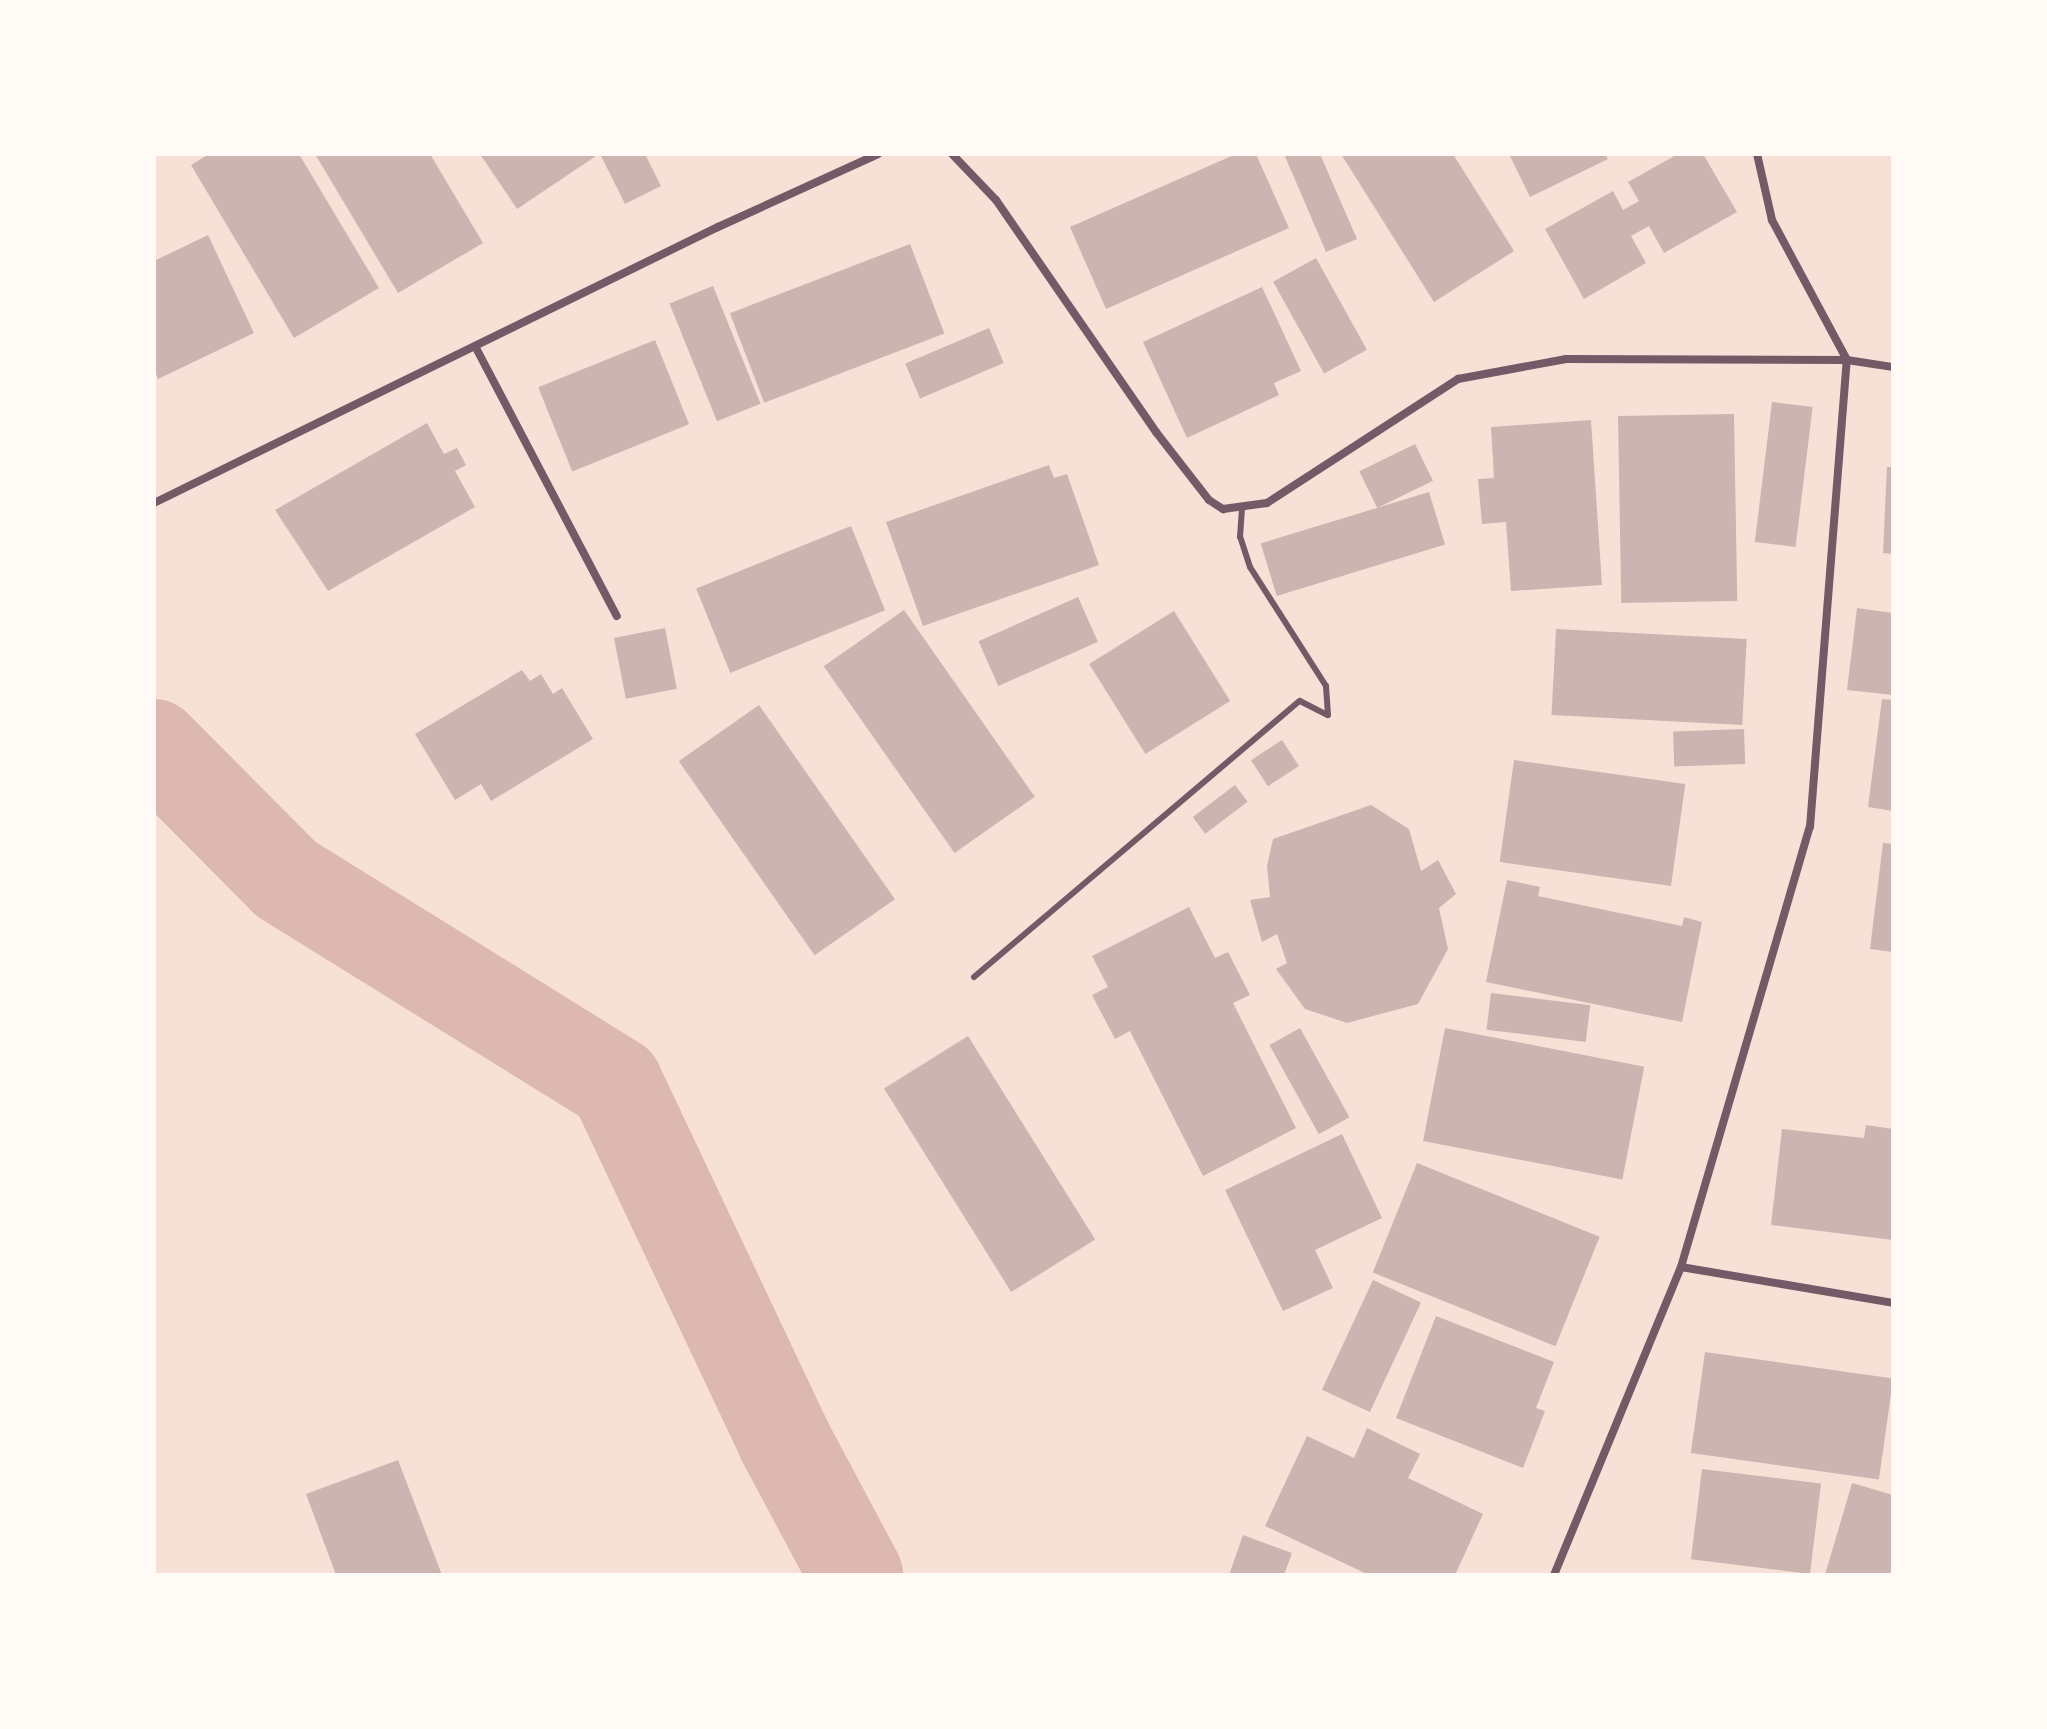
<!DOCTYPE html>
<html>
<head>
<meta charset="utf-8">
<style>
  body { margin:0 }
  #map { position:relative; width:2047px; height:1729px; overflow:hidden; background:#f7e1d7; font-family:Poppins,sans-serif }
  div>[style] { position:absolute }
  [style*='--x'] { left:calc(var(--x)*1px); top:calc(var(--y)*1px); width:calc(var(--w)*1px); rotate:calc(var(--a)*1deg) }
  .river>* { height:94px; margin:-47px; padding:0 47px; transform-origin:47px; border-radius:47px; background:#dcb8b0 }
  .building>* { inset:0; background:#ccb4b1; transform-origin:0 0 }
  .service>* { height:6px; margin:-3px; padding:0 3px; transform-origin:3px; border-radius:3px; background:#755966 }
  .minor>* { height:8px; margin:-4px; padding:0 4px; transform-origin:4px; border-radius:4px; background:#755966 }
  span { translate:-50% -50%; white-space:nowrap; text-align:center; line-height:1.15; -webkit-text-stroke:6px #fffaf5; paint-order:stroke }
  .frame { position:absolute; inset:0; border:156px solid #fffaf5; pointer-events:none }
</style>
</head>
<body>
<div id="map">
  <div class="river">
    <i style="--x:154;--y:746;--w:187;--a:45.2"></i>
    <i style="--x:286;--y:879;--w:388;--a:31.8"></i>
    <i style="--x:616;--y:1084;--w:394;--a:64.7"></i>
    <i style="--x:784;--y:1440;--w:153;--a:61.9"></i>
  </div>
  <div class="building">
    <i style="clip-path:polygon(209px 154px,299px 154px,379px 288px,294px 338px,191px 165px)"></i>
    <i style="clip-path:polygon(315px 154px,430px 154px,483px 243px,398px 293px)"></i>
    <i style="clip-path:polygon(480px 154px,599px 154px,517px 209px)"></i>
    <i style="clip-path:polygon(600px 154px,645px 154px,661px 186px,625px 204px)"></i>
    <i style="clip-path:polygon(1236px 154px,1256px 154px,1289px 228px,1106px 309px,1070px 227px)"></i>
    <i style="clip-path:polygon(1284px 154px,1320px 154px,1357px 239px,1326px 252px)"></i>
    <i style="clip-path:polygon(1341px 154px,1453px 154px,1514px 251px,1434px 302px)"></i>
    <i style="clip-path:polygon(1509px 154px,1605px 154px,1608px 159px,1530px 197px)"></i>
    <i style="clip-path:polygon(1678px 154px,1703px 154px,1737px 212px,1664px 253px,1649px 226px,1631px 236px,1646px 263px,1584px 299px,1545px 229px,1613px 191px,1623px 210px,1639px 201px,1628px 182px)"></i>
    <i style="clip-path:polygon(208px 235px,254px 333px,158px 379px,154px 369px,154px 261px)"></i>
    <i style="left:910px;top:244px;width:96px;height:193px;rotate:69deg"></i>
    <i style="left:1316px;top:258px;width:105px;height:49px;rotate:61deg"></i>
    <i style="left:713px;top:286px;width:127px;height:47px;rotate:68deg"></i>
    <i style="clip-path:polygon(1262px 287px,1301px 371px,1274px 383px,1279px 395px,1187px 438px,1143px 342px)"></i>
    <i style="left:989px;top:328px;width:38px;height:91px;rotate:67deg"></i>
    <i style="left:655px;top:340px;width:91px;height:126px;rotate:68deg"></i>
    <i style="left:1772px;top:402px;width:41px;height:141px;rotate:7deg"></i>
    <i style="left:1734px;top:414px;width:187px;height:116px;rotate:89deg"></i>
    <i style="clip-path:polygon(1591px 420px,1602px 585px,1511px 591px,1506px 522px,1482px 524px,1478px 479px,1494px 478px,1491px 427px)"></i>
    <i style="clip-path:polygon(427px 423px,444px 454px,457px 448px,466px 465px,455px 471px,475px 507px,328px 591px,275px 510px)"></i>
    <i style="left:1415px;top:444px;width:41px;height:62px;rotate:64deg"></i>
    <i style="clip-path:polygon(1049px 465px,1054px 478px,1067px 474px,1099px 565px,923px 626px,886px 522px)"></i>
    <i style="clip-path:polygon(1887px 467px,1893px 467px,1893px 554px,1883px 553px)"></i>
    <i style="left:1429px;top:492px;width:55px;height:176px;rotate:73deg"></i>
    <i style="left:851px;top:526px;width:91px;height:167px;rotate:68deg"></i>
    <i style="left:1078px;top:597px;width:49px;height:109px;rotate:66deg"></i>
    <i style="clip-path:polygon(1857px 608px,1893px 613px,1893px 695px,1847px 690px)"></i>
    <i style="left:904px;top:610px;width:228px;height:98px;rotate:55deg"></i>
    <i style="left:1174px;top:611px;width:106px;height:100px;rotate:58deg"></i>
    <i style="left:665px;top:628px;width:62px;height:52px;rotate:79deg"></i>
    <i style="left:1556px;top:629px;width:191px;height:86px;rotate:3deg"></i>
    <i style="clip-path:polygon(522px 670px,530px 681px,541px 674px,553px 694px,562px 688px,593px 739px,491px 801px,481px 784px,455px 800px,415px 734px)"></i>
    <i style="clip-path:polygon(1882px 699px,1893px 700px,1893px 811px,1868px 807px)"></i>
    <i style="left:759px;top:705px;width:237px;height:98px;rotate:55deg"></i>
    <i style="left:1744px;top:729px;width:35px;height:71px;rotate:88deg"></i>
    <i style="left:1282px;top:740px;width:31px;height:37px;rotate:57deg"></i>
    <i style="left:1514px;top:760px;width:173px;height:103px;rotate:8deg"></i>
    <i style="left:1235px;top:785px;width:21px;height:53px;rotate:53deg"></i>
    <i style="clip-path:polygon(1371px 805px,1409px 829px,1421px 871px,1438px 860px,1456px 894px,1439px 908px,1448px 949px,1418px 1004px,1347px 1023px,1305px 1009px,1276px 969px,1287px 963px,1277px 934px,1262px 942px,1250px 900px,1270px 897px,1267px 866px,1273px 839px)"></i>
    <i style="clip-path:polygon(1883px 843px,1893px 844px,1893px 952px,1870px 949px)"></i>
    <i style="clip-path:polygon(1507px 880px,1540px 887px,1538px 896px,1682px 926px,1684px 917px,1702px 922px,1682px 1022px,1486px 982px)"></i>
    <i style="clip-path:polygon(1189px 907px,1215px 958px,1228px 952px,1250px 995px,1233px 1003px,1296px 1128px,1203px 1176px,1130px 1031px,1115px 1039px,1092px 995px,1108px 987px,1092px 956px)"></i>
    <i style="left:1491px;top:993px;width:100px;height:37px;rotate:7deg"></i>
    <i style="left:1300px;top:1028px;width:102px;height:35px;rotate:61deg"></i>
    <i style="left:1445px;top:1028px;width:203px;height:115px;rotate:11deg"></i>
    <i style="left:968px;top:1036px;width:240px;height:99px;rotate:58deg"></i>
    <i style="clip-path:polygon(1866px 1125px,1893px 1129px,1893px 1240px,1771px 1225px,1782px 1129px,1864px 1138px)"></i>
    <i style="clip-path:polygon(1342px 1134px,1382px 1218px,1315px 1250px,1333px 1288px,1283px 1311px,1225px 1190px)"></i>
    <i style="left:1417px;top:1163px;width:197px;height:118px;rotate:22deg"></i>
    <i style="left:1373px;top:1280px;width:53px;height:121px;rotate:25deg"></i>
    <i style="clip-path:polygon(1436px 1316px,1554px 1362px,1536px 1408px,1545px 1411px,1523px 1468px,1396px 1418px)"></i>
    <i style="left:1705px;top:1352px;width:190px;height:102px;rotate:8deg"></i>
    <i style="clip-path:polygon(1367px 1428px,1420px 1454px,1408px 1478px,1483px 1514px,1455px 1575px,1369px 1575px,1265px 1526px,1307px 1436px,1354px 1458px)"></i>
    <i style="clip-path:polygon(398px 1460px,442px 1575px,336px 1575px,306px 1494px)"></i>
    <i style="left:1702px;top:1469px;width:120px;height:91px;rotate:7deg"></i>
    <i style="clip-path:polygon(1852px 1483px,1893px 1495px,1893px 1575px,1825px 1575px)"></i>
    <i style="clip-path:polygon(1243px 1535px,1292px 1553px,1284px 1575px,1229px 1575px)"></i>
  </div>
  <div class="service">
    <i style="--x:974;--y:977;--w:427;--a:-40.3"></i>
    <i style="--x:1300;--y:701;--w:31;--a:27"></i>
    <i style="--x:1328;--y:715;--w:29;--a:-94"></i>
    <i style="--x:1326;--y:686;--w:141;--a:-122.6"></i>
    <i style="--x:1250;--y:567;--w:32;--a:-108"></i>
    <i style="--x:1240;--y:537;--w:28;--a:-86"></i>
  </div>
  <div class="minor">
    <i style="--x:952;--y:154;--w:64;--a:46.3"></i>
    <i style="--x:996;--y:200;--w:282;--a:55.4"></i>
    <i style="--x:1156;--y:432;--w:86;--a:52.1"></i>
    <i style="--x:1209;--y:500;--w:17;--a:33"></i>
    <i style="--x:1223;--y:509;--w:44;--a:-7.8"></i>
    <i style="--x:1267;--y:503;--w:228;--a:-33"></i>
    <i style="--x:1458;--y:379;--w:110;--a:-10.5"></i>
    <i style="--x:1566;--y:359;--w:281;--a:0.2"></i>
    <i style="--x:1847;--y:360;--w:47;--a:8.7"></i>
    <i style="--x:475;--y:346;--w:305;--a:62.3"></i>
    <i style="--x:154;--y:503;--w:628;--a:-26.08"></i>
    <i style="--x:718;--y:227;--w:176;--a:-24.5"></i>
    <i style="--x:1681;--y:1267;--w:215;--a:9.6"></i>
    <i style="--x:1554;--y:1575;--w:333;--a:-67.6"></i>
    <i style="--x:1681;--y:1267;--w:459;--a:-73.7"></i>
    <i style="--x:1810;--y:827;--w:468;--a:-85.5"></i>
    <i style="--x:1847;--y:360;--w:159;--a:-118.2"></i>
    <i style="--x:1772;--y:220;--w:68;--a:-102.8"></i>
  </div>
  <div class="frame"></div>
</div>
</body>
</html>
